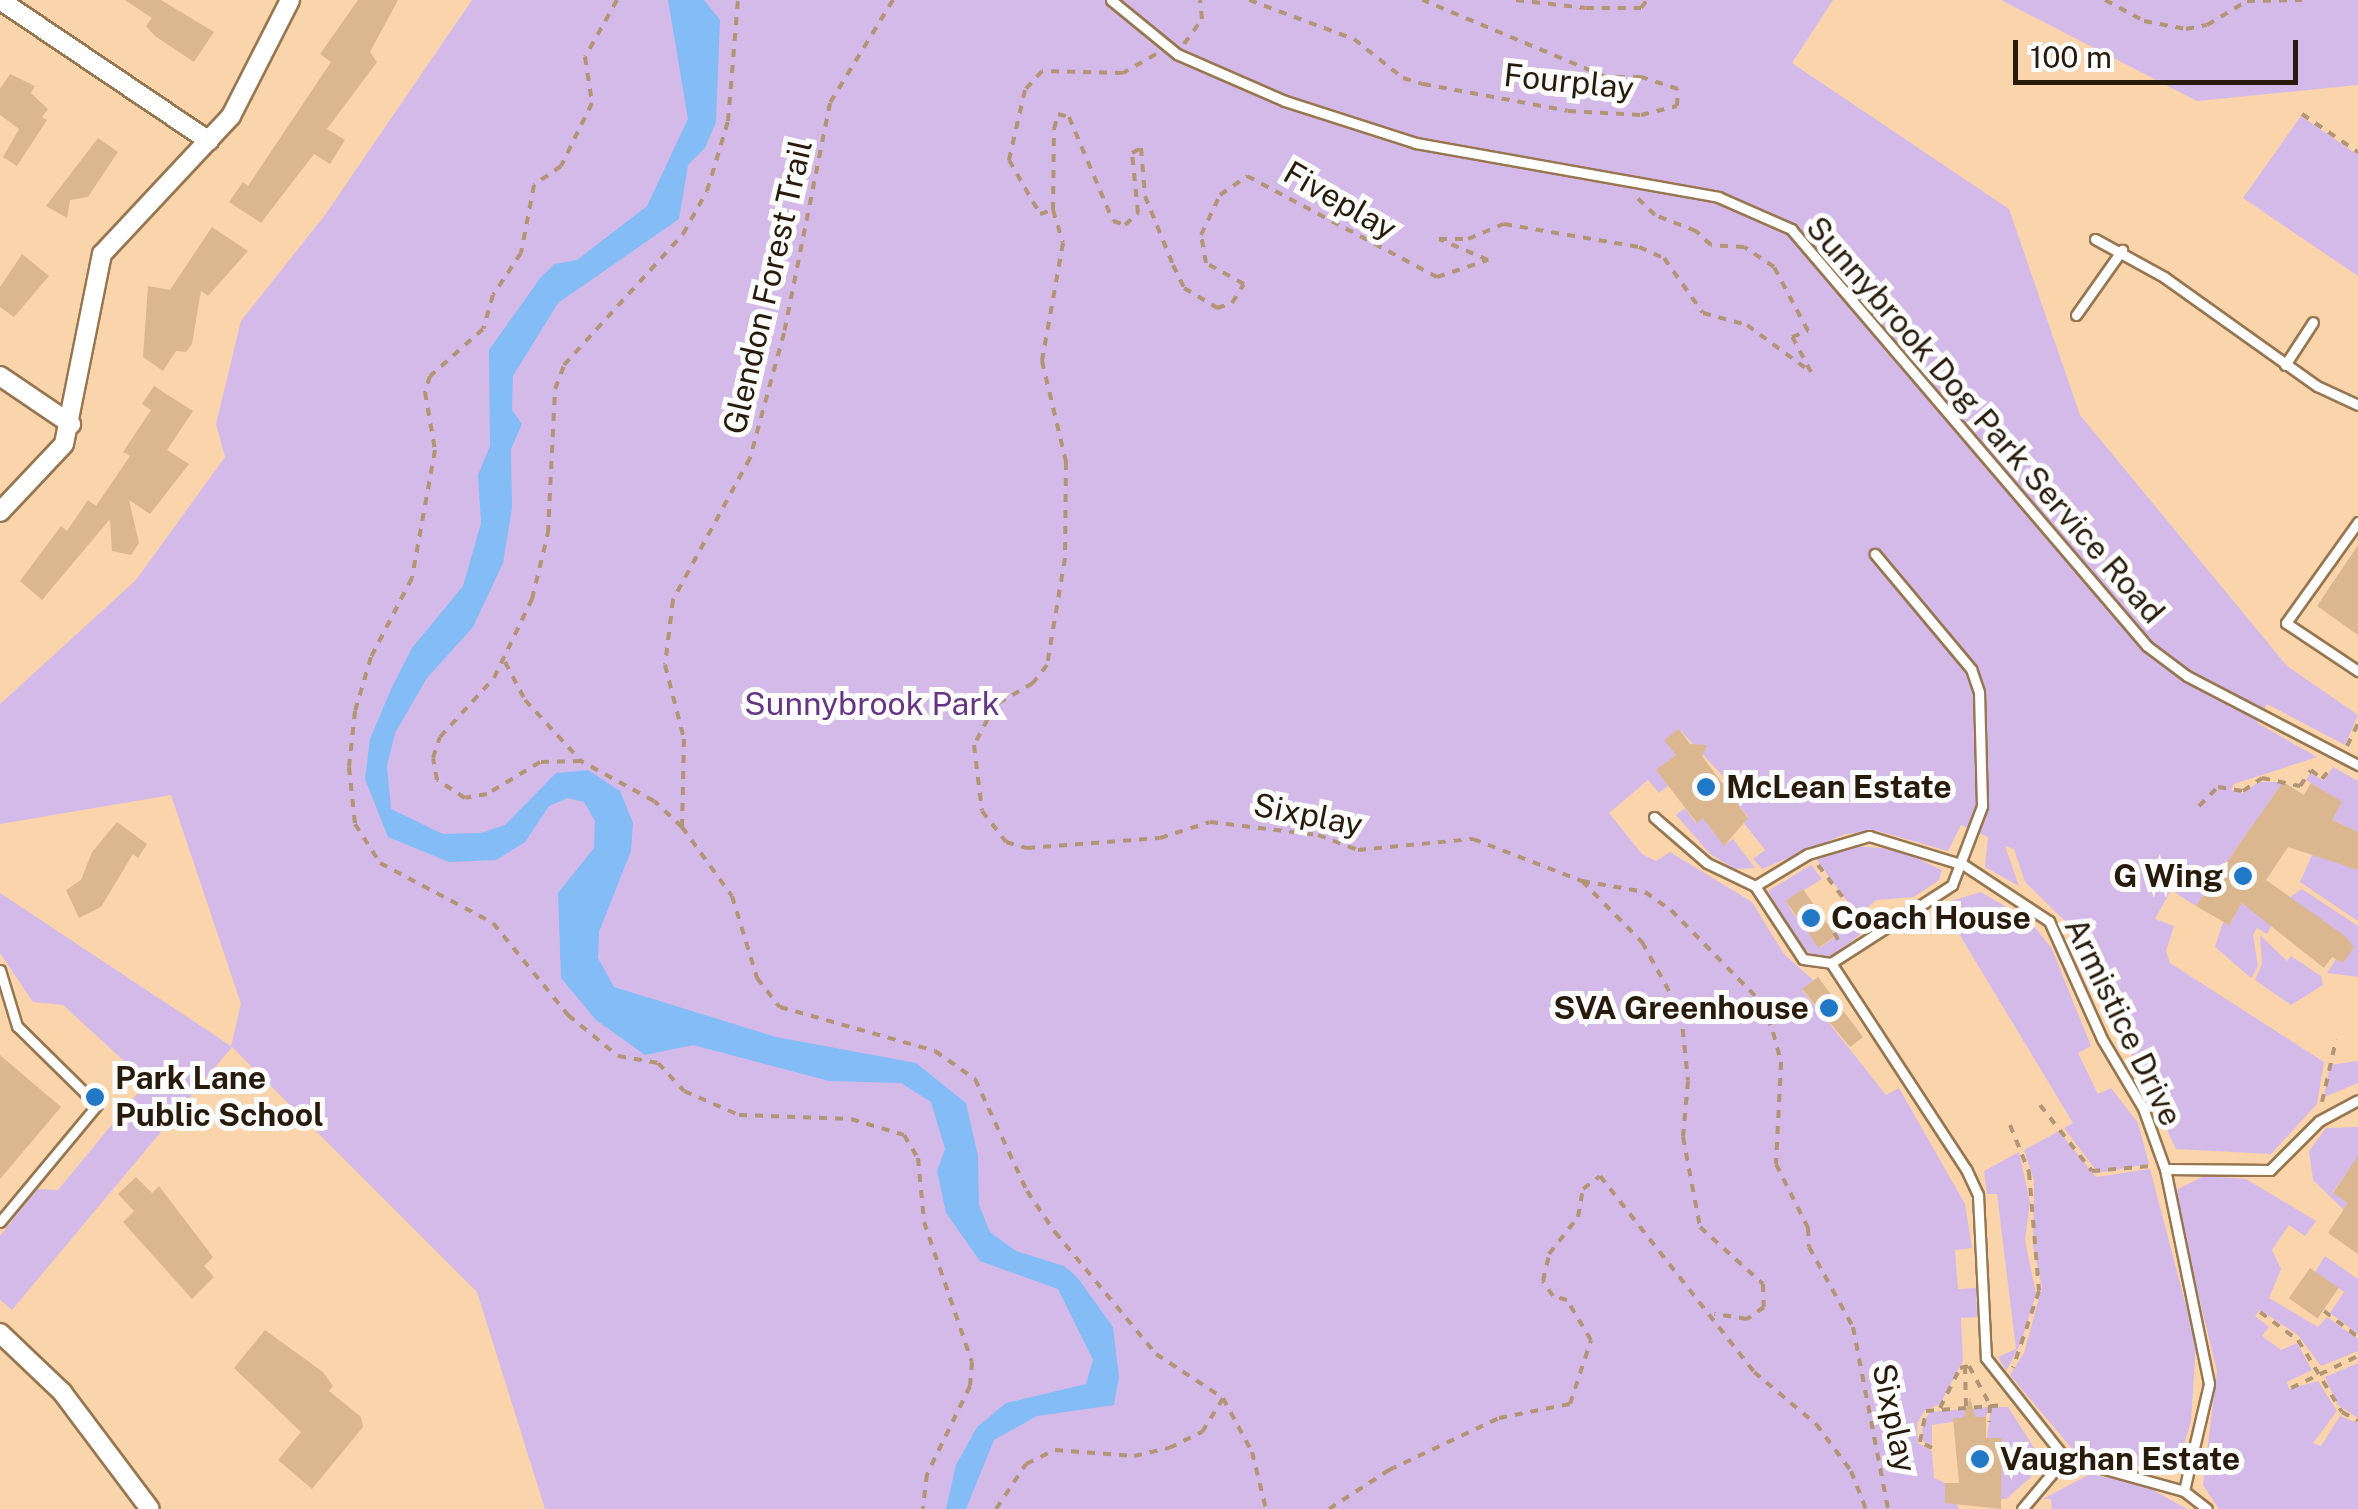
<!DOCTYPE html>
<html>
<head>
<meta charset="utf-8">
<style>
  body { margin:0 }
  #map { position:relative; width:2358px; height:1509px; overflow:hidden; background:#fad5ac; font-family:"Public Sans",sans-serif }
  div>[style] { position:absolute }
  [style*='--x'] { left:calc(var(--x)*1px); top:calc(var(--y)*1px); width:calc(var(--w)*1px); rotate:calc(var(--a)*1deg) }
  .green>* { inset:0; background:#d4bae9 }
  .water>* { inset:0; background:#84bcf6 }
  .building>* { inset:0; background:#dbb78f; transform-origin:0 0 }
  .path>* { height:4px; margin-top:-2px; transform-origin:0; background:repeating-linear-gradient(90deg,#b29575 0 8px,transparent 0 16px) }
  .roads { filter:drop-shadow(2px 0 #977650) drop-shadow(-2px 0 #977650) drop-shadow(0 2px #977650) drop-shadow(0 -2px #977650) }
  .service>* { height:9px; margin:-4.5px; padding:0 4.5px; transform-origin:4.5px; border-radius:4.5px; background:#fff }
  .minor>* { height:18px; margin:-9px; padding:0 9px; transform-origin:9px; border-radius:9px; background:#fff }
  .dots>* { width:28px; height:28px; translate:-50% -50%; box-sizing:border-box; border:5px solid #fdfdfd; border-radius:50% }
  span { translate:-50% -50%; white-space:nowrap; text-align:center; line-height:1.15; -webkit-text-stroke:10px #fdfdfd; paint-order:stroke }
  .street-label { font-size:32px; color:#281b0b }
  .park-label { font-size:32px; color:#653583 }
  .poi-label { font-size:32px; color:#281b0b; font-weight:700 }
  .left { translate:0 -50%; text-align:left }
  .right { translate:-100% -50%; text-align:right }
  .scale { position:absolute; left:2013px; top:40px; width:285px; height:45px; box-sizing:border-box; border:5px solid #281b0b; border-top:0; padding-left:12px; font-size:30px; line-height:35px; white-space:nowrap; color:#281b0b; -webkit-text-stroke:8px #fdfdfd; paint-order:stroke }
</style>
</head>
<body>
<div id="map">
  <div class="green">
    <i style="clip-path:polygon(472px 0,1833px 0,1792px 63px,2009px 209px,2080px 415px,2287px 666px,2358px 715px,2345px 745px,2267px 704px,2257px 723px,2317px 757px,2234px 784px,2231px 790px,2244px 793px,2258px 782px,2283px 782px,2196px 906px,2171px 890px,2155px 919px,2174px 926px,2166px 951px,2170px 963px,2324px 1062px,2317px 1104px,2271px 1154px,2176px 1149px,2071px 927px,2025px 882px,2014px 849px,2005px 846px,2019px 886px,1985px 867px,1988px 837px,1961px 825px,1948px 851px,1878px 831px,1845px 834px,1762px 869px,1753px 859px,1765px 850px,1743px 822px,1748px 817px,1730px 794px,1733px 787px,1679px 729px,1665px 740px,1676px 755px,1657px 770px,1668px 786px,1659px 793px,1648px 780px,1609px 813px,1642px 854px,1656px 861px,1670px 852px,1752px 902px,1784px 954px,1813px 980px,1802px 990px,1825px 1018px,1886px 1095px,1899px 1088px,1965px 1204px,1972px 1248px,1955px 1250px,1958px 1289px,1976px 1288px,1977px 1317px,1961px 1318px,1963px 1361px,1940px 1404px,1924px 1411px,1917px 1424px,1918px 1443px,1932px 1451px,1934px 1478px,1945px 1483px,1959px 1509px,545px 1509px,477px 1292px,232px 1047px,12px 1310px,0 1300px,0 1236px,37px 1189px,58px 1190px,147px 1082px,63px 1005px,33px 1002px,0 953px,0 893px,231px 1046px,241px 1004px,171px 795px,0 824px,0 704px,136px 580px,225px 457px,216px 424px,241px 321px,325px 215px)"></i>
    <i style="clip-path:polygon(2001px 0,2358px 0,2358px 85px,2197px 101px)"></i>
    <i style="clip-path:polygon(2301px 116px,2358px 155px,2358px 276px,2243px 198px)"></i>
    <i style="clip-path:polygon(2333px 767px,2358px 781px,2358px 832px,2332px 820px,2341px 802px,2306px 780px,2311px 773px,2324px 781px)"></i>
    <i style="clip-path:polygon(1685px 808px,1696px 823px,1703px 818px,1724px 845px,1733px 839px,1755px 868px,1735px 869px,1710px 854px,1676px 815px)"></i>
    <i style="clip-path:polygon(1849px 846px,1897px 849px,1942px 870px,1939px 880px,1914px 897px,1876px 900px,1858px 916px,1813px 855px)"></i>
    <i style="clip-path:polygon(2314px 851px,2358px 870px,2358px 921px,2300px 882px)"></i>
    <i style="clip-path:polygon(1811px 865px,1822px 879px,1786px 901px,1792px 912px,1821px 947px,1836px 936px,1829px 925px,1850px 916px,1862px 933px,1829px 959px,1817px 959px,1795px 941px,1768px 891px)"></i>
    <i style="clip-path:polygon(2302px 889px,2358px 926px,2358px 977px,2327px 973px,2336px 959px,2343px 963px,2290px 897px)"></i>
    <i style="clip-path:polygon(1981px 892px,2030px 921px,2052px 949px,2091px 1046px,2078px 1053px,2098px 1094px,2111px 1088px,2138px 1123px,2149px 1164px,2098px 1173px,2064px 1128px,2073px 1123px,1941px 904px)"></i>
    <i style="clip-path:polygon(2242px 903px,2272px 924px,2267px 934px,2257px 928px,2253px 935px,2258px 966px,2251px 978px,2215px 947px,2223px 922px,2229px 925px)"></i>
    <i style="clip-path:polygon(2260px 935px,2287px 961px,2291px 956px,2321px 976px,2323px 985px,2291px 1005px,2255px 980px,2262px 964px)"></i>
    <i style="clip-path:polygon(2358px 1061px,2358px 1083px,2324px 1097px,2330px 1065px)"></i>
    <i style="clip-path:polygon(2358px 1127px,2358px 1173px,2350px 1168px,2333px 1192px,2348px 1203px,2344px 1210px,2313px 1180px,2309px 1151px,2326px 1128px)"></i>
    <i style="clip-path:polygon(2059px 1131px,2096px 1177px,2150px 1169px,2196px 1344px,2191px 1421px,2178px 1465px,2167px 1473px,2074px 1451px,2010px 1375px,2024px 1353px,2042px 1287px,2033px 1246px,2034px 1180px,2024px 1150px)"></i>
    <i style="clip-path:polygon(2019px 1152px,2030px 1202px,2025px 1240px,2036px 1294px,2021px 1343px,2006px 1371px,1998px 1357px,2016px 1349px,1997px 1194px,1987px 1194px,1984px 1171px)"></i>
    <i style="clip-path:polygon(2204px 1176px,2246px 1179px,2316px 1221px,2305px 1236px,2289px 1225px,2272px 1250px,2281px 1269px,2269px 1298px,2318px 1327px,2327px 1317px,2358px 1339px,2358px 1351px,2321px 1366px,2298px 1335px,2260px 1310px,2255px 1316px,2269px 1327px,2262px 1336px,2281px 1350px,2297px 1343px,2312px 1370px,2287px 1382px,2289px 1389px,2318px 1381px,2337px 1411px,2313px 1443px,2321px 1446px,2340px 1416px,2358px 1423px,2358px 1509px,2219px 1509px,2203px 1485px,2217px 1371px,2176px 1203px,2178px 1189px)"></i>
    <i style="clip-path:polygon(2325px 1256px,2358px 1279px,2358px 1334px,2330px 1313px,2344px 1292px,2315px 1272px)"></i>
    <i style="clip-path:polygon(2358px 1363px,2358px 1418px,2338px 1405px,2325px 1377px)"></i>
    <i style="clip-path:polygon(1989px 1407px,1986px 1417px,1932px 1425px,1932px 1446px,1923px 1441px,1922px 1423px,1930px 1412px)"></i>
    <i style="clip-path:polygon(1991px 1407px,2008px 1407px,2036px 1451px,2031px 1477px,2006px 1499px,1997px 1499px,2002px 1438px,1986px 1446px)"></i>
    <i style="clip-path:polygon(2090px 1474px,2144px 1485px,2187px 1509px,2052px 1509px,2051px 1499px,2043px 1499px)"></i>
  </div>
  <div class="water">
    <i style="clip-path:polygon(668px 0,704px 0,720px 20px,716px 122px,705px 148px,688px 165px,679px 219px,558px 303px,513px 376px,512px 410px,522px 424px,511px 449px,512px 508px,503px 563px,473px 627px,427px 678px,395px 733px,387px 766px,391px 809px,443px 834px,481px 833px,505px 825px,556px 773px,588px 770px,620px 791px,633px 823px,631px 851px,599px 932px,598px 958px,614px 987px,776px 1037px,916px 1063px,966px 1103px,978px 1156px,979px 1205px,990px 1232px,1016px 1251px,1064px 1266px,1077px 1277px,1113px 1327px,1119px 1377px,1114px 1405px,1037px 1416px,994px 1440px,966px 1509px,946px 1509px,956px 1465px,977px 1427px,1006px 1403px,1086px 1384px,1093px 1360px,1058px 1289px,980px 1261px,946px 1213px,937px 1171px,945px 1149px,931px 1102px,901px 1083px,829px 1081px,693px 1045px,645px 1055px,596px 1020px,561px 978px,558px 893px,594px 848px,595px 821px,584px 802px,568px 798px,549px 806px,525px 842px,496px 860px,449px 862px,388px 837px,365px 779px,370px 739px,392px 687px,412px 648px,463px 586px,481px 523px,478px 475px,490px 446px,489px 350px,541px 277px,555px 264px,577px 260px,647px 206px,688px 119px)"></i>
  </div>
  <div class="building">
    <i style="clip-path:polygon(125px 0,161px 0,214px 32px,194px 62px,155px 36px,146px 26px,152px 18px)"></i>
    <i style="clip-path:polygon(358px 0,398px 0,370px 52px,377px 62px,327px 129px,345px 140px,330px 164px,314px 154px,261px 223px,229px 202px,243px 182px,248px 186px,331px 62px,320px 54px)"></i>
    <i style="clip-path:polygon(10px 74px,35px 86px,31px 93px,48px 109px,42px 117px,47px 120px,17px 166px,3px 157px,19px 129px,0 115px,0 89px)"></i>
    <i style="clip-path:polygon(98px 138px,118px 152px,88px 197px,70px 200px,67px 218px,46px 206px)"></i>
    <i style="clip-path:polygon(212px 227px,248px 251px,208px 296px,201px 291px,192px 344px,186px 352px,176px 351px,163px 371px,143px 357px,148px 286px,170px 290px)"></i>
    <i style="clip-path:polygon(22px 254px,49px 276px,14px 317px,0 307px,0 287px)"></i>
    <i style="clip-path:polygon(154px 386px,193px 411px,167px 450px,189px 464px,150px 514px,129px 500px,139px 543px,131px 555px,112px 551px,110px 519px,42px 600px,20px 581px,61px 526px,67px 531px,88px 500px,96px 506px,130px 456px,123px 452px,151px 410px,142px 404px)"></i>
    <i style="clip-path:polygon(2358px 545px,2358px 635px,2317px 606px)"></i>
    <i style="clip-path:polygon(1679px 729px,1690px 744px,1707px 745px,1702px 756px,1722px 783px,1736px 782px,1730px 794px,1748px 818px,1724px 846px,1703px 818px,1697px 823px,1656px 770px,1676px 755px,1664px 740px)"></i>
    <i style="clip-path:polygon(2283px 782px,2304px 795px,2311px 783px,2342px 802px,2332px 820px,2358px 832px,2358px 870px,2288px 847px,2266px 880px,2345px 936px,2354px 947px,2343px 963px,2332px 957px,2324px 968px,2242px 903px,2229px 925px,2196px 906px)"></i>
    <i style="clip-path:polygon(117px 822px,147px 844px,138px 858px,133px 854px,101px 907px,79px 918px,66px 890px,81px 880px,92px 852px)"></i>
    <i style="left:1803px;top:889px;width:57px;height:21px;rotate:55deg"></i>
    <i style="clip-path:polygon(1818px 977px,1863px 1037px,1850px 1047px,1802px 989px)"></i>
    <i style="clip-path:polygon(0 1055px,61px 1107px,0 1179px)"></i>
    <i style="clip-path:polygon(2358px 1156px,2358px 1254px,2328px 1233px,2348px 1203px,2333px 1193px)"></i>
    <i style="clip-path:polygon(136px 1177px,152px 1193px,159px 1186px,213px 1257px,204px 1266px,214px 1277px,192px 1299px,123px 1222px,134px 1211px,118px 1194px)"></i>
    <i style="left:2310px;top:1268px;width:35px;height:37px;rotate:35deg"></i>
    <i style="clip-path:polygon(265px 1330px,323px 1372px,333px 1386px,329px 1391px,361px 1417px,363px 1427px,312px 1489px,278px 1460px,301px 1432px,234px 1368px)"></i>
    <i style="clip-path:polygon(1970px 1397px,1975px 1417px,1986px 1417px,1986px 1438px,2002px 1438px,2001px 1509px,1945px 1503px,1945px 1483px,1959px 1483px,1953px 1418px,1963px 1418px)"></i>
  </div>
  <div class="path">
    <i style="--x:617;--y:0;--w:65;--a:119.3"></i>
    <i style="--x:585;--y:57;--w:47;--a:81.3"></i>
    <i style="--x:592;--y:103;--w:70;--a:116.2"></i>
    <i style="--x:561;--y:166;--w:33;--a:145"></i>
    <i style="--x:534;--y:185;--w:69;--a:100.8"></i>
    <i style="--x:521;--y:253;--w:50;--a:123.7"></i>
    <i style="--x:493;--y:295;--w:35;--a:106"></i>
    <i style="--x:483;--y:329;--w:71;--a:138.4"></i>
    <i style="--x:430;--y:376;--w:17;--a:107"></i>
    <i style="--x:425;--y:392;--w:59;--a:80.2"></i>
    <i style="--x:435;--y:450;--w:130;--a:100.2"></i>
    <i style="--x:412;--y:578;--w:89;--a:117.4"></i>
    <i style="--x:371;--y:657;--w:56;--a:106.5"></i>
    <i style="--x:355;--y:711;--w:56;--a:96.1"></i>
    <i style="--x:349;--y:767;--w:57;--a:84"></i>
    <i style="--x:355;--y:824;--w:46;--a:57.3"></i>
    <i style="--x:380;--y:863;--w:128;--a:28"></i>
    <i style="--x:493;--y:923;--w:119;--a:50.8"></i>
    <i style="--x:568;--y:1015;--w:65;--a:39.4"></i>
    <i style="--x:618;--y:1056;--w:41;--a:9.9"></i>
    <i style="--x:658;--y:1063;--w:38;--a:47"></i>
    <i style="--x:684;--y:1091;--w:60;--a:23.6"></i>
    <i style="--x:739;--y:1115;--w:112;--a:2"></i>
    <i style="--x:851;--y:1119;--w:55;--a:16.8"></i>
    <i style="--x:904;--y:1135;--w:27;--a:59"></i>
    <i style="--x:918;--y:1158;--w:64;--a:84.6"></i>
    <i style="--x:924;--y:1222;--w:148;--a:71.1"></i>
    <i style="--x:972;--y:1362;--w:24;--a:95"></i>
    <i style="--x:970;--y:1386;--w:98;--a:116"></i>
    <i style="--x:927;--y:1474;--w:35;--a:97"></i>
    <i style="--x:893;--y:0;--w:121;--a:121.5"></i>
    <i style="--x:830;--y:103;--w:235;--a:101.3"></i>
    <i style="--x:784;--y:333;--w:130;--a:105.2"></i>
    <i style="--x:750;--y:458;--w:162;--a:118.5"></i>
    <i style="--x:673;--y:600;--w:65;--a:97"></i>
    <i style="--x:665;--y:665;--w:76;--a:75.6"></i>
    <i style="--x:684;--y:739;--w:88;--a:91.3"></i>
    <i style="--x:682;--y:827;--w:85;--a:54.1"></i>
    <i style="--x:732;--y:896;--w:86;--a:73"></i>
    <i style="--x:757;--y:978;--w:37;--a:52"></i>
    <i style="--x:780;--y:1007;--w:161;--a:15.8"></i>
    <i style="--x:935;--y:1051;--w:49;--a:35"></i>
    <i style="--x:975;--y:1079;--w:123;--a:65.1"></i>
    <i style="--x:1027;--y:1191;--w:50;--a:55.7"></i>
    <i style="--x:1055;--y:1232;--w:158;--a:50.4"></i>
    <i style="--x:1156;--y:1354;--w:80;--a:33.3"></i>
    <i style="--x:1223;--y:1398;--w:61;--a:61.8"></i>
    <i style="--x:1252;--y:1452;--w:59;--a:76.2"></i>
    <i style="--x:1249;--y:0;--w:112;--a:20.4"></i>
    <i style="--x:1354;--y:39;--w:63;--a:38.5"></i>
    <i style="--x:1403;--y:78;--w:21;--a:17"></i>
    <i style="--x:1423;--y:84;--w:147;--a:10.5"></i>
    <i style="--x:1568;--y:111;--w:73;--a:3.1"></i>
    <i style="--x:1641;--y:115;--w:37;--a:-14"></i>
    <i style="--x:1677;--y:106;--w:17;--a:-87"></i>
    <i style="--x:1678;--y:89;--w:39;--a:-162"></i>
    <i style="--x:1641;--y:77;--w:35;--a:180"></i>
    <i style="--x:1606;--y:77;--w:199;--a:-157.2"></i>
    <i style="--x:1516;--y:0;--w:70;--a:6.5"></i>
    <i style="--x:1586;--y:8;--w:55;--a:0"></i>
    <i style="--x:1641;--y:8;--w:10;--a:-53"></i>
    <i style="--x:2105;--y:0;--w:44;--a:28.3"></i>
    <i style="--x:2144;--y:21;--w:43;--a:10.8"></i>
    <i style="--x:2186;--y:29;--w:21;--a:-11"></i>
    <i style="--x:2207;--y:25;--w:47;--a:-31"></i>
    <i style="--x:2247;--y:1;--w:55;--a:-1"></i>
    <i style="--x:1184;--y:44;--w:31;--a:-54"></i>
    <i style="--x:1202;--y:19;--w:19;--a:-96"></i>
    <i style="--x:1156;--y:54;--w:38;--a:150"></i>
    <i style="--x:1123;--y:73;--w:81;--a:-178.6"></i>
    <i style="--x:1042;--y:71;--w:25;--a:132"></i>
    <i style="--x:1025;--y:90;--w:72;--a:102.9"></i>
    <i style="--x:1009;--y:160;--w:62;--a:60.1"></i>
    <i style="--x:1040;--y:214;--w:14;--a:-17"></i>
    <i style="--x:1053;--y:210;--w:81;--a:-89.3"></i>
    <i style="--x:1054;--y:129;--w:16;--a:-75"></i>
    <i style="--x:1058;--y:114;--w:11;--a:15"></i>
    <i style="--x:1069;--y:117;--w:113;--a:67.1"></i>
    <i style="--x:1113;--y:221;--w:13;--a:18"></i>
    <i style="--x:1125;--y:225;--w:18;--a:-43"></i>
    <i style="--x:1138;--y:213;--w:60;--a:-95.7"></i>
    <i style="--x:1132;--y:153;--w:10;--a:-29"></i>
    <i style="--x:1141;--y:148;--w:48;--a:85.2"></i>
    <i style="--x:1145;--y:196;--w:74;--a:67.9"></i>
    <i style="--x:1173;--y:265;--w:25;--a:64"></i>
    <i style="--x:1184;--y:288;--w:39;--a:31"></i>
    <i style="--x:1217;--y:308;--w:16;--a:-18"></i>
    <i style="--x:1232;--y:303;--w:22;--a:-58"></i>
    <i style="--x:1244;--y:284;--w:43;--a:-151.1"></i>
    <i style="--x:1206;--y:263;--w:28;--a:-100"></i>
    <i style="--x:1201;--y:235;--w:44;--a:-64.6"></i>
    <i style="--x:1220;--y:195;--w:33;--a:-35"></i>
    <i style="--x:1247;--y:176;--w:215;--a:28"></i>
    <i style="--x:1437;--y:277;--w:54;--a:-18.4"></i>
    <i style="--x:1488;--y:260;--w:53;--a:-156.8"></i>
    <i style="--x:1439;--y:239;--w:29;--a:0"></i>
    <i style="--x:1468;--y:239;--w:39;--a:-23"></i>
    <i style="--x:1504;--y:224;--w:137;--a:9.7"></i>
    <i style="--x:1639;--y:247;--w:27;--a:24"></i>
    <i style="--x:1664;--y:258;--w:67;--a:54.7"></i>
    <i style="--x:1703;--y:313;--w:46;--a:15.3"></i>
    <i style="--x:1747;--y:325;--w:79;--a:36.3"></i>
    <i style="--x:1811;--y:372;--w:40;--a:-118"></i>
    <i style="--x:1792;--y:337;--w:17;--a:-21"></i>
    <i style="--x:1808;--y:331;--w:72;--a:-118"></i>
    <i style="--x:1774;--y:267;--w:36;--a:-146"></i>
    <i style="--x:1744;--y:247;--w:33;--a:-177"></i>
    <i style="--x:1711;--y:245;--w:21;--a:-137"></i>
    <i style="--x:1696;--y:231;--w:44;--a:-158.7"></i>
    <i style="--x:1655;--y:215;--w:28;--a:-136"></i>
    <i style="--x:2302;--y:114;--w:68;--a:34.2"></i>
    <i style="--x:1053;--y:210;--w:34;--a:73"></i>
    <i style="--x:1063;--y:243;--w:120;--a:100.1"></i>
    <i style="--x:1042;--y:361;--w:104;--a:76.6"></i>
    <i style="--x:1066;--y:462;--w:96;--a:90.6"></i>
    <i style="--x:1065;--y:558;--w:109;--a:99.5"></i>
    <i style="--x:1047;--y:665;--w:23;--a:128"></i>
    <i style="--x:1033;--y:683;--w:44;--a:149.9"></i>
    <i style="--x:995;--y:705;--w:45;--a:117.7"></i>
    <i style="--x:974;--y:745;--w:66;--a:83.1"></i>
    <i style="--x:982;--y:811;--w:39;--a:52"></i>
    <i style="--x:1006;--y:842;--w:22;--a:16"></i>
    <i style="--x:1027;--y:848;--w:133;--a:-4.3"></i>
    <i style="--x:1160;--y:838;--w:52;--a:-17.7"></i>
    <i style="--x:1210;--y:822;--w:109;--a:6.9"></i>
    <i style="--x:1318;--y:835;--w:43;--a:20.6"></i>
    <i style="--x:1358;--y:850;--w:116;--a:-5.5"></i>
    <i style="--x:1473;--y:839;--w:117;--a:21.1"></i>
    <i style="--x:1582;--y:881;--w:64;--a:9.9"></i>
    <i style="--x:1645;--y:892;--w:32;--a:35"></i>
    <i style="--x:1671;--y:910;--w:130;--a:45.6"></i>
    <i style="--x:1762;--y:1003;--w:31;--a:69"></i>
    <i style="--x:1773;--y:1032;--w:31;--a:75"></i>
    <i style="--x:1781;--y:1062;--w:102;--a:92.8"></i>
    <i style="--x:1776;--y:1164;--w:72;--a:63.4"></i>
    <i style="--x:1808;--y:1228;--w:19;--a:87"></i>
    <i style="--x:1809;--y:1247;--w:91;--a:61.2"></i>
    <i style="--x:1853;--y:1327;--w:185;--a:79.1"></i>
    <i style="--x:505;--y:662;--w:43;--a:62.2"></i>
    <i style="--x:525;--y:700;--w:83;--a:47.4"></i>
    <i style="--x:2347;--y:746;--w:25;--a:-64"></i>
    <i style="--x:2199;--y:806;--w:27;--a:-45"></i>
    <i style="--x:2218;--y:787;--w:25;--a:9"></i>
    <i style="--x:2243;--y:791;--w:23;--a:-34"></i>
    <i style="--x:2262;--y:778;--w:39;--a:12"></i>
    <i style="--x:2300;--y:786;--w:19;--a:-55"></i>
    <i style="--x:2311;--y:770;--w:14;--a:39"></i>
    <i style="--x:2322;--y:779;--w:16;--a:-52"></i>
    <i style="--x:682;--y:827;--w:38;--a:-137"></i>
    <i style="--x:654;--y:801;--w:83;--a:-151.3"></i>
    <i style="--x:581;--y:761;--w:41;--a:178.6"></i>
    <i style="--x:540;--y:762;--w:62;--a:148.9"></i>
    <i style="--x:487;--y:794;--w:22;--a:170"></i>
    <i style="--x:465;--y:798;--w:33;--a:-147"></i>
    <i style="--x:437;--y:780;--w:22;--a:-100"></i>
    <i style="--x:433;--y:758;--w:22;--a:-72"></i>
    <i style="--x:440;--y:737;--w:80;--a:-47.5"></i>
    <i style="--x:494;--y:678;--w:88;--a:-64.3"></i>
    <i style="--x:532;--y:599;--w:68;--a:-76.4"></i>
    <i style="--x:548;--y:533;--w:144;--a:-87.2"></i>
    <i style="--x:555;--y:389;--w:26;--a:-69"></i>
    <i style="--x:564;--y:365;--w:177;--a:-47.7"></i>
    <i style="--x:683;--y:234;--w:49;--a:-60.8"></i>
    <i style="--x:707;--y:191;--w:73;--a:-73.3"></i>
    <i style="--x:728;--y:121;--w:121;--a:-85.3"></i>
    <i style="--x:1818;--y:865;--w:76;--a:52.5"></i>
    <i style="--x:1582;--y:881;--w:86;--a:45.5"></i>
    <i style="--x:1642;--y:942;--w:81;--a:61.2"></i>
    <i style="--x:1681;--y:1013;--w:68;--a:84.1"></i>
    <i style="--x:1688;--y:1081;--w:56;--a:95.1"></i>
    <i style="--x:1683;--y:1137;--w:92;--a:79.3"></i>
    <i style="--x:1700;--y:1227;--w:85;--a:42.1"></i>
    <i style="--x:1763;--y:1284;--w:23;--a:88"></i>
    <i style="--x:1764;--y:1307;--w:21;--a:145"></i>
    <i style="--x:1747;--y:1319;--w:33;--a:-171"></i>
    <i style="--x:1838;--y:940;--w:19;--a:-115"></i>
    <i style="--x:1830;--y:923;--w:26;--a:-29"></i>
    <i style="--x:2322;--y:1102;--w:64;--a:-77.3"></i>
    <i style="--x:2040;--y:1105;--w:84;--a:51.8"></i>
    <i style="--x:2092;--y:1171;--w:59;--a:-4.8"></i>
    <i style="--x:2010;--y:1125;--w:51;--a:68"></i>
    <i style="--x:2029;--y:1172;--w:119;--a:85.2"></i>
    <i style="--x:2039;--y:1291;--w:81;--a:108.7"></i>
    <i style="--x:2324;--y:1311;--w:43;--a:37.4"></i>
    <i style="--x:2260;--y:1312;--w:47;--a:36.4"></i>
    <i style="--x:2298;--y:1340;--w:84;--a:58.6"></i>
    <i style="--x:2342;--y:1412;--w:18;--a:29"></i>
    <i style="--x:1965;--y:1366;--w:40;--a:88.6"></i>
    <i style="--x:2291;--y:1388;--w:74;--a:-25.5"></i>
    <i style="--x:1940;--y:1408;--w:45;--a:-63.4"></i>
    <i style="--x:1960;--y:1368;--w:9;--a:-13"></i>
    <i style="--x:1969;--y:1366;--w:44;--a:61.7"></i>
    <i style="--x:1990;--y:1405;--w:17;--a:93"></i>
    <i style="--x:1932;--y:1448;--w:13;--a:-153"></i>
    <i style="--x:1920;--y:1442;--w:32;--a:-79"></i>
    <i style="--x:1926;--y:1411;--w:80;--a:-4.3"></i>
    <i style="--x:996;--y:1509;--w:54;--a:-56.3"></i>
    <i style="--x:1026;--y:1464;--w:32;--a:-26"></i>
    <i style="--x:1055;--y:1450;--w:79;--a:4.3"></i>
    <i style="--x:1134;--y:1456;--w:36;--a:-13"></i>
    <i style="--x:1169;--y:1448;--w:37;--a:-26"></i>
    <i style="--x:1202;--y:1432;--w:40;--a:-58"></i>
    <i style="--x:1329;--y:1509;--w:72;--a:-33"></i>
    <i style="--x:1389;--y:1470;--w:122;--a:-25.3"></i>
    <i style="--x:1499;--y:1418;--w:72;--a:-11.2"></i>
    <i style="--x:1570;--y:1404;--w:67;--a:-71.8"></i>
    <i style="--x:1591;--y:1340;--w:47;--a:-121"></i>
    <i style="--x:1567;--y:1300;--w:15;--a:-164"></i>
    <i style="--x:1553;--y:1296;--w:18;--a:-124"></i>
    <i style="--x:1543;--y:1281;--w:28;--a:-77"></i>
    <i style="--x:1549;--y:1254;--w:47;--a:-51.9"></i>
    <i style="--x:1578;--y:1217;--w:28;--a:-80"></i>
    <i style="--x:1583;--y:1189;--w:21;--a:-37"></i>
    <i style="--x:1600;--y:1176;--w:249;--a:51.8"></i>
    <i style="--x:1754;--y:1372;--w:81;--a:40"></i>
    <i style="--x:1816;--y:1424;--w:59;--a:53.3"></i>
    <i style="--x:1851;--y:1471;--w:41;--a:68.5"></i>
  </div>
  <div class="roads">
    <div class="service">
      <i style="--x:1111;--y:0;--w:85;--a:39.3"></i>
      <i style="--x:1177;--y:54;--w:118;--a:23.5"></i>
      <i style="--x:1285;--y:101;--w:138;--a:17.8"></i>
      <i style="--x:1416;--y:143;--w:307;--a:10.1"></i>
      <i style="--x:1718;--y:197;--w:80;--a:23.7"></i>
      <i style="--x:1791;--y:229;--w:548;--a:49.51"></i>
      <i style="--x:2147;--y:646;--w:50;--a:36.9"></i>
      <i style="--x:2187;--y:676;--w:193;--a:27.5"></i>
      <i style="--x:2095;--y:239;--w:79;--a:28.8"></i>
      <i style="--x:2164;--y:277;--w:188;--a:35.5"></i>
      <i style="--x:2317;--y:386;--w:45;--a:24.9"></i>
      <i style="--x:2076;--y:315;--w:80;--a:-54.7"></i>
      <i style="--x:2285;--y:365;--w:51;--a:-56.9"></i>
      <i style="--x:2358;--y:522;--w:124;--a:125.5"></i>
      <i style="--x:2286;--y:623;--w:87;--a:33.7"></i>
      <i style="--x:1654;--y:817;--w:70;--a:41"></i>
      <i style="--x:1707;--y:863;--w:53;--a:25.6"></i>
      <i style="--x:1755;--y:886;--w:87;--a:56.7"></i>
      <i style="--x:1803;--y:959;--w:28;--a:8"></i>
      <i style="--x:1831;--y:963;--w:246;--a:56.8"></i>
      <i style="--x:1966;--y:1169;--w:29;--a:65"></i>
      <i style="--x:1978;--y:1195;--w:163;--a:87.2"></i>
      <i style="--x:1986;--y:1358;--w:127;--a:51.7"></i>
      <i style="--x:2065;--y:1458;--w:123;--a:15.5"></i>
      <i style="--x:1755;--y:886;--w:62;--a:-31.1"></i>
      <i style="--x:1808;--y:854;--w:64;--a:-16.4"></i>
      <i style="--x:1869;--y:836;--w:99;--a:17"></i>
      <i style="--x:1964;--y:865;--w:102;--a:33.4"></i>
      <i style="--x:2049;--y:921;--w:129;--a:65.8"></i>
      <i style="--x:2102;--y:1039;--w:80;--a:59.3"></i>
      <i style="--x:2143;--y:1108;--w:65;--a:70.2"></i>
      <i style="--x:2165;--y:1169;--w:219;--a:78.4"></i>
      <i style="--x:2209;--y:1384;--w:110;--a:103.2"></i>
      <i style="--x:2184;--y:1491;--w:29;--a:38"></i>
      <i style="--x:1831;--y:963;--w:144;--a:-32.8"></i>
      <i style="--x:1952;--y:885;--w:85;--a:-69.2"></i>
      <i style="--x:1982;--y:806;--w:114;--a:-91.5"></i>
      <i style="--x:1979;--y:692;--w:24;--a:-109"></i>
      <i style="--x:1971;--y:669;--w:150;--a:-129.9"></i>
      <i style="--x:0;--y:970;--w:59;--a:73.1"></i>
      <i style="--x:17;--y:1026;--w:112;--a:44.6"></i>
      <i style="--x:97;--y:1105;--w:152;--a:129.7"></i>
      <i style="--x:2165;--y:1169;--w:105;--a:0.5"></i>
      <i style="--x:2270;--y:1170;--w:69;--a:-45"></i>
      <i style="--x:2319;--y:1121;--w:44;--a:-28.3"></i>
      <i style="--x:2022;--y:1509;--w:67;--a:-49.9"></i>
    </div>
    <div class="minor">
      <i style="--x:0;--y:0;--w:252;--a:34"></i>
      <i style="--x:0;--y:376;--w:86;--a:34.1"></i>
      <i style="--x:0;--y:512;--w:93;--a:-46.7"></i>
      <i style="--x:64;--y:444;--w:194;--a:-78.7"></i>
      <i style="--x:102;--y:254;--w:189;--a:-46.9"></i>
      <i style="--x:231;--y:116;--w:130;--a:-63"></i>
      <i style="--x:0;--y:1333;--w:86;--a:43.6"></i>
      <i style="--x:62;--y:1392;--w:146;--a:53.1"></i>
    </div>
  </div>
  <div class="dots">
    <i style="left:1706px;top:787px;background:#2178c6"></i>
    <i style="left:2243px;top:876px;background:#2178c6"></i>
    <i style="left:1811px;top:918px;background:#2178c6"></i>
    <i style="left:1829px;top:1008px;background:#2178c6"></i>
    <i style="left:95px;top:1097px;background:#2178c6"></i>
    <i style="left:1980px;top:1459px;background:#2178c6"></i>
  </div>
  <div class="street-label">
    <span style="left:1569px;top:82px;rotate:6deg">Fourplay</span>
    <span style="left:1340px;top:201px;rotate:30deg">Fiveplay</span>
    <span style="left:768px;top:287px;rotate:-77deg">Glendon Forest Trail</span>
    <span style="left:1985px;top:420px;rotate:49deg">Sunnybrook Dog Park Service Road</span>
    <span style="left:1308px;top:815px;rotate:11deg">Sixplay</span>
    <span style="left:2123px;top:1022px;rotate:64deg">Armistice Drive</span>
    <span style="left:1894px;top:1418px;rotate:78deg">Sixplay</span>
  </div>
  <div class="park-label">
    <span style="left:872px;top:704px">Sunnybrook Park</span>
  </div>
  <div class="poi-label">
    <span class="left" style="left:1726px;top:787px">McLean Estate</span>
    <span class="right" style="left:2223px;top:876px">G Wing</span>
    <span class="left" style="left:1831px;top:918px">Coach House</span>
    <span class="right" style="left:1809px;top:1008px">SVA Greenhouse</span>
    <span class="left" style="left:115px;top:1097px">Park Lane<br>Public School</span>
    <span class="left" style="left:2000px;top:1459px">Vaughan Estate</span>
  </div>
  <div class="scale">100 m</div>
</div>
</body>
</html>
